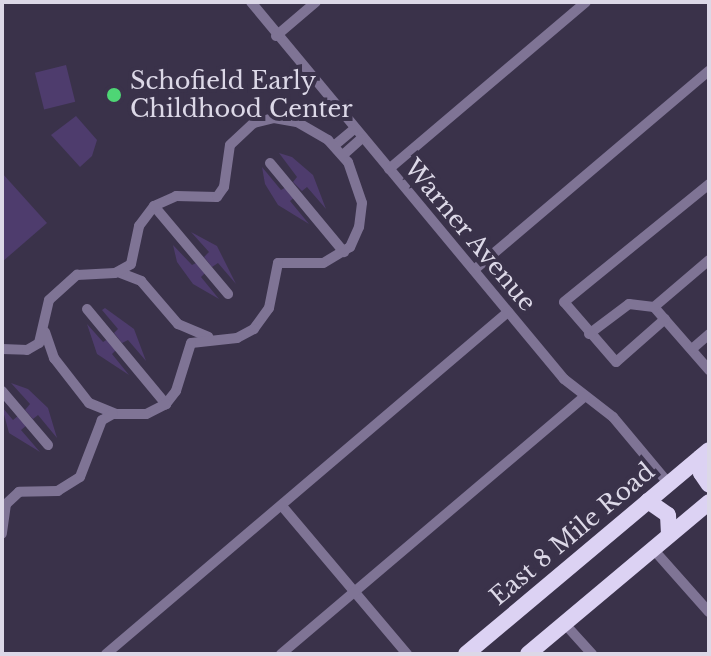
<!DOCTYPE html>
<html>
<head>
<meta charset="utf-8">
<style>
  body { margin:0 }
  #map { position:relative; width:711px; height:656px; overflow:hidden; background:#3a324a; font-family:"Libre Baskerville",serif }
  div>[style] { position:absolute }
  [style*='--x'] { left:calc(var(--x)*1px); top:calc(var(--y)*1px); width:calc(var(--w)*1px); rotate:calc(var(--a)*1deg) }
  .green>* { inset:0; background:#4e3c6d; transform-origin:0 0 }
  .minor>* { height:10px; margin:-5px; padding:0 5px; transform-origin:5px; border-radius:5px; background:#7f7495 }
  .highway>* { height:16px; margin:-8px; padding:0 8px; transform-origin:8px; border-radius:8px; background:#dcd2f3 }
  .dots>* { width:22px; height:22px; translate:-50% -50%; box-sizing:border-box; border:4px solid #3a324a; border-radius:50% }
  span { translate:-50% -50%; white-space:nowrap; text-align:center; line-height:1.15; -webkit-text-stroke:8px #3a324a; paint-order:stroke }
  .poi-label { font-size:24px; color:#dcd8e7 }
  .left { translate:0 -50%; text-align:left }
  .street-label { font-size:24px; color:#dcd8e7 }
  .frame { position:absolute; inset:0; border:4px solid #dcd8e7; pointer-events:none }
</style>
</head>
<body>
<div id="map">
  <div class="green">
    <i style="left:66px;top:65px;width:38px;height:32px;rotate:76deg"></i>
    <i style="clip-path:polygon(76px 116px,97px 140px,92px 156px,80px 167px,51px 135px)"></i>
    <i style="clip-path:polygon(279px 153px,292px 157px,313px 175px,326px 209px,307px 187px,302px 191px,293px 182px,297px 177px)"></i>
    <i style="clip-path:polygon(262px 167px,281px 190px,288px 186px,296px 196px,290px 201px,309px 224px,278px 205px,265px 184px)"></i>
    <i style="clip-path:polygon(2px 173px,47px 223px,2px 262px)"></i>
    <i style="clip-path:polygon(191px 232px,217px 246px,236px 284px,218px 263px,212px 267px,204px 257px,209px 252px)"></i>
    <i style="clip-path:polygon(173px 245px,192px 265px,198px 262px,206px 272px,201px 277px,219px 299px,193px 284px,177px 262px)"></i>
    <i style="clip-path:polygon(105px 308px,134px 329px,146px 361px,128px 340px,122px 343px,114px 333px,118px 329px,102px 310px)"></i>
    <i style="clip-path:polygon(87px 324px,103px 342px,108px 339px,117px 349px,112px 354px,129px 375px,97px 354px)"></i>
    <i style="clip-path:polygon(11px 383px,28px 389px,48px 408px,57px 438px,38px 415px,33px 419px,25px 410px,30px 404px)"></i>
    <i style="clip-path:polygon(2px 407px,13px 420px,19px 415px,27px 425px,21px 430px,40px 452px,9px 433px)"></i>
  </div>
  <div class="minor">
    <i style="--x:251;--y:2;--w:490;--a:50.3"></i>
    <i style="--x:564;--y:379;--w:62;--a:37.8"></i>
    <i style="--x:613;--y:417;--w:87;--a:50.1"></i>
    <i style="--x:276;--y:36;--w:52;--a:-40.4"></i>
    <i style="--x:335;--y:145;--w:23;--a:-40"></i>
    <i style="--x:343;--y:155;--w:24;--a:-42"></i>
    <i style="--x:270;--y:163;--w:116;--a:50.3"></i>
    <i style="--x:389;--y:169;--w:258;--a:-40.3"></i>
    <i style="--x:154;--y:206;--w:115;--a:49.9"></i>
    <i style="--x:474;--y:270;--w:308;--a:-40.3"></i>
    <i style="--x:118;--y:272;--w:25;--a:21"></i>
    <i style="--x:141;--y:281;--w:57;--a:49.3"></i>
    <i style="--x:178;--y:324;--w:33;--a:23"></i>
    <i style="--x:654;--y:307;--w:84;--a:48.9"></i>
    <i style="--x:87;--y:309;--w:124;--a:50.3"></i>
    <i style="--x:665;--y:319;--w:65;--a:138.7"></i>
    <i style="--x:616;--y:362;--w:79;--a:-130.9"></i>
    <i style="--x:564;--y:302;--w:187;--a:-39.1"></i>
    <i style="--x:45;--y:332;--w:28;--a:71"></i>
    <i style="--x:54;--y:358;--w:57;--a:52.1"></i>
    <i style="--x:89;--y:403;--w:29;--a:22"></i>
    <i style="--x:589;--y:334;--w:50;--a:-36.9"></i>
    <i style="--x:629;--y:304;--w:25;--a:7"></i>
    <i style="--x:654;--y:307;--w:72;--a:-40.5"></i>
    <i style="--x:2;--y:349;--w:25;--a:2"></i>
    <i style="--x:27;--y:350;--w:14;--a:-30"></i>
    <i style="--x:39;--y:343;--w:44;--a:-76.9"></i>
    <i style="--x:49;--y:300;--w:38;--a:-42"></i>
    <i style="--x:77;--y:275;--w:38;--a:-3"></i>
    <i style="--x:115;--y:273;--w:18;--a:-29"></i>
    <i style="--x:131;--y:264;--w:39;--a:-78"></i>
    <i style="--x:139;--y:226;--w:25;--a:-53"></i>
    <i style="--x:154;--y:206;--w:24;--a:-24"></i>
    <i style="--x:176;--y:196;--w:41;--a:1.4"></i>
    <i style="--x:217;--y:197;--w:12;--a:-55"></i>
    <i style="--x:224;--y:187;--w:42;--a:-81.9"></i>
    <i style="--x:230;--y:145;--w:33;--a:-43"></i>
    <i style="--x:254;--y:123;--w:21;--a:-14"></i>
    <i style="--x:274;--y:118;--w:23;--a:10"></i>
    <i style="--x:297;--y:122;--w:36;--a:30"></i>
    <i style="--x:328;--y:140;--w:30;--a:48"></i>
    <i style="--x:348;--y:162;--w:43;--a:71.1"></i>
    <i style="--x:362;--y:203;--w:24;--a:97"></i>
    <i style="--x:359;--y:227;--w:22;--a:114"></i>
    <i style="--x:350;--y:247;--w:31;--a:149"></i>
    <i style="--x:323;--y:263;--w:45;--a:180"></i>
    <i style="--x:278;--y:263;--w:46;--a:101.3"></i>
    <i style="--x:269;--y:308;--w:26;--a:126"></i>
    <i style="--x:254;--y:329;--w:19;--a:152"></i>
    <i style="--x:237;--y:338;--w:46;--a:173.8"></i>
    <i style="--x:191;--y:343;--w:50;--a:107.4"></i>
    <i style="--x:176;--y:391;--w:16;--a:128"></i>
    <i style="--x:166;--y:404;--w:22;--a:153"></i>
    <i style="--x:146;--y:414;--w:33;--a:180"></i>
    <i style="--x:113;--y:414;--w:13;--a:151"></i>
    <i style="--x:102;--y:420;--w:61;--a:111.1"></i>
    <i style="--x:80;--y:477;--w:26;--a:148"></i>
    <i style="--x:58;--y:491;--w:39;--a:179"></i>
    <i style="--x:19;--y:492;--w:18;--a:137"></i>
    <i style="--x:6;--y:504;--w:30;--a:98"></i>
    <i style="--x:692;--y:349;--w:23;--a:-41"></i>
    <i style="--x:2;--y:391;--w:71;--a:49.6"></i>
    <i style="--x:282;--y:506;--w:194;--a:49.8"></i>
    <i style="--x:653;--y:549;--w:84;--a:48.4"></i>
    <i style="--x:564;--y:623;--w:42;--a:47.9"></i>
    <i style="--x:106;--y:654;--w:528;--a:-40.39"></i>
    <i style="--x:281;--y:654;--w:399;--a:-40.3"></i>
  </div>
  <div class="highway">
    <i style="--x:701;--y:457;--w:16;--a:90"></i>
    <i style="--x:701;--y:473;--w:14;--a:56"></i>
    <i style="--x:648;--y:501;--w:24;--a:35"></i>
    <i style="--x:668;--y:515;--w:20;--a:87"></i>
    <i style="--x:466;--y:654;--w:317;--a:-40"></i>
    <i style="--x:528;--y:654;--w:236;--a:-40"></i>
  </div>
  <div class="dots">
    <i style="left:114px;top:95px;background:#4ed675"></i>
  </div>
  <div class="poi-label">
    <span class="left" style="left:130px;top:95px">Schofield Early<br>Childhood Center</span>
  </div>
  <div class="street-label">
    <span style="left:470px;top:235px;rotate:50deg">Warner Avenue</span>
    <span style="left:572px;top:534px;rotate:-40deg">East 8 Mile Road</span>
  </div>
  <div class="frame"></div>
</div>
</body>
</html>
